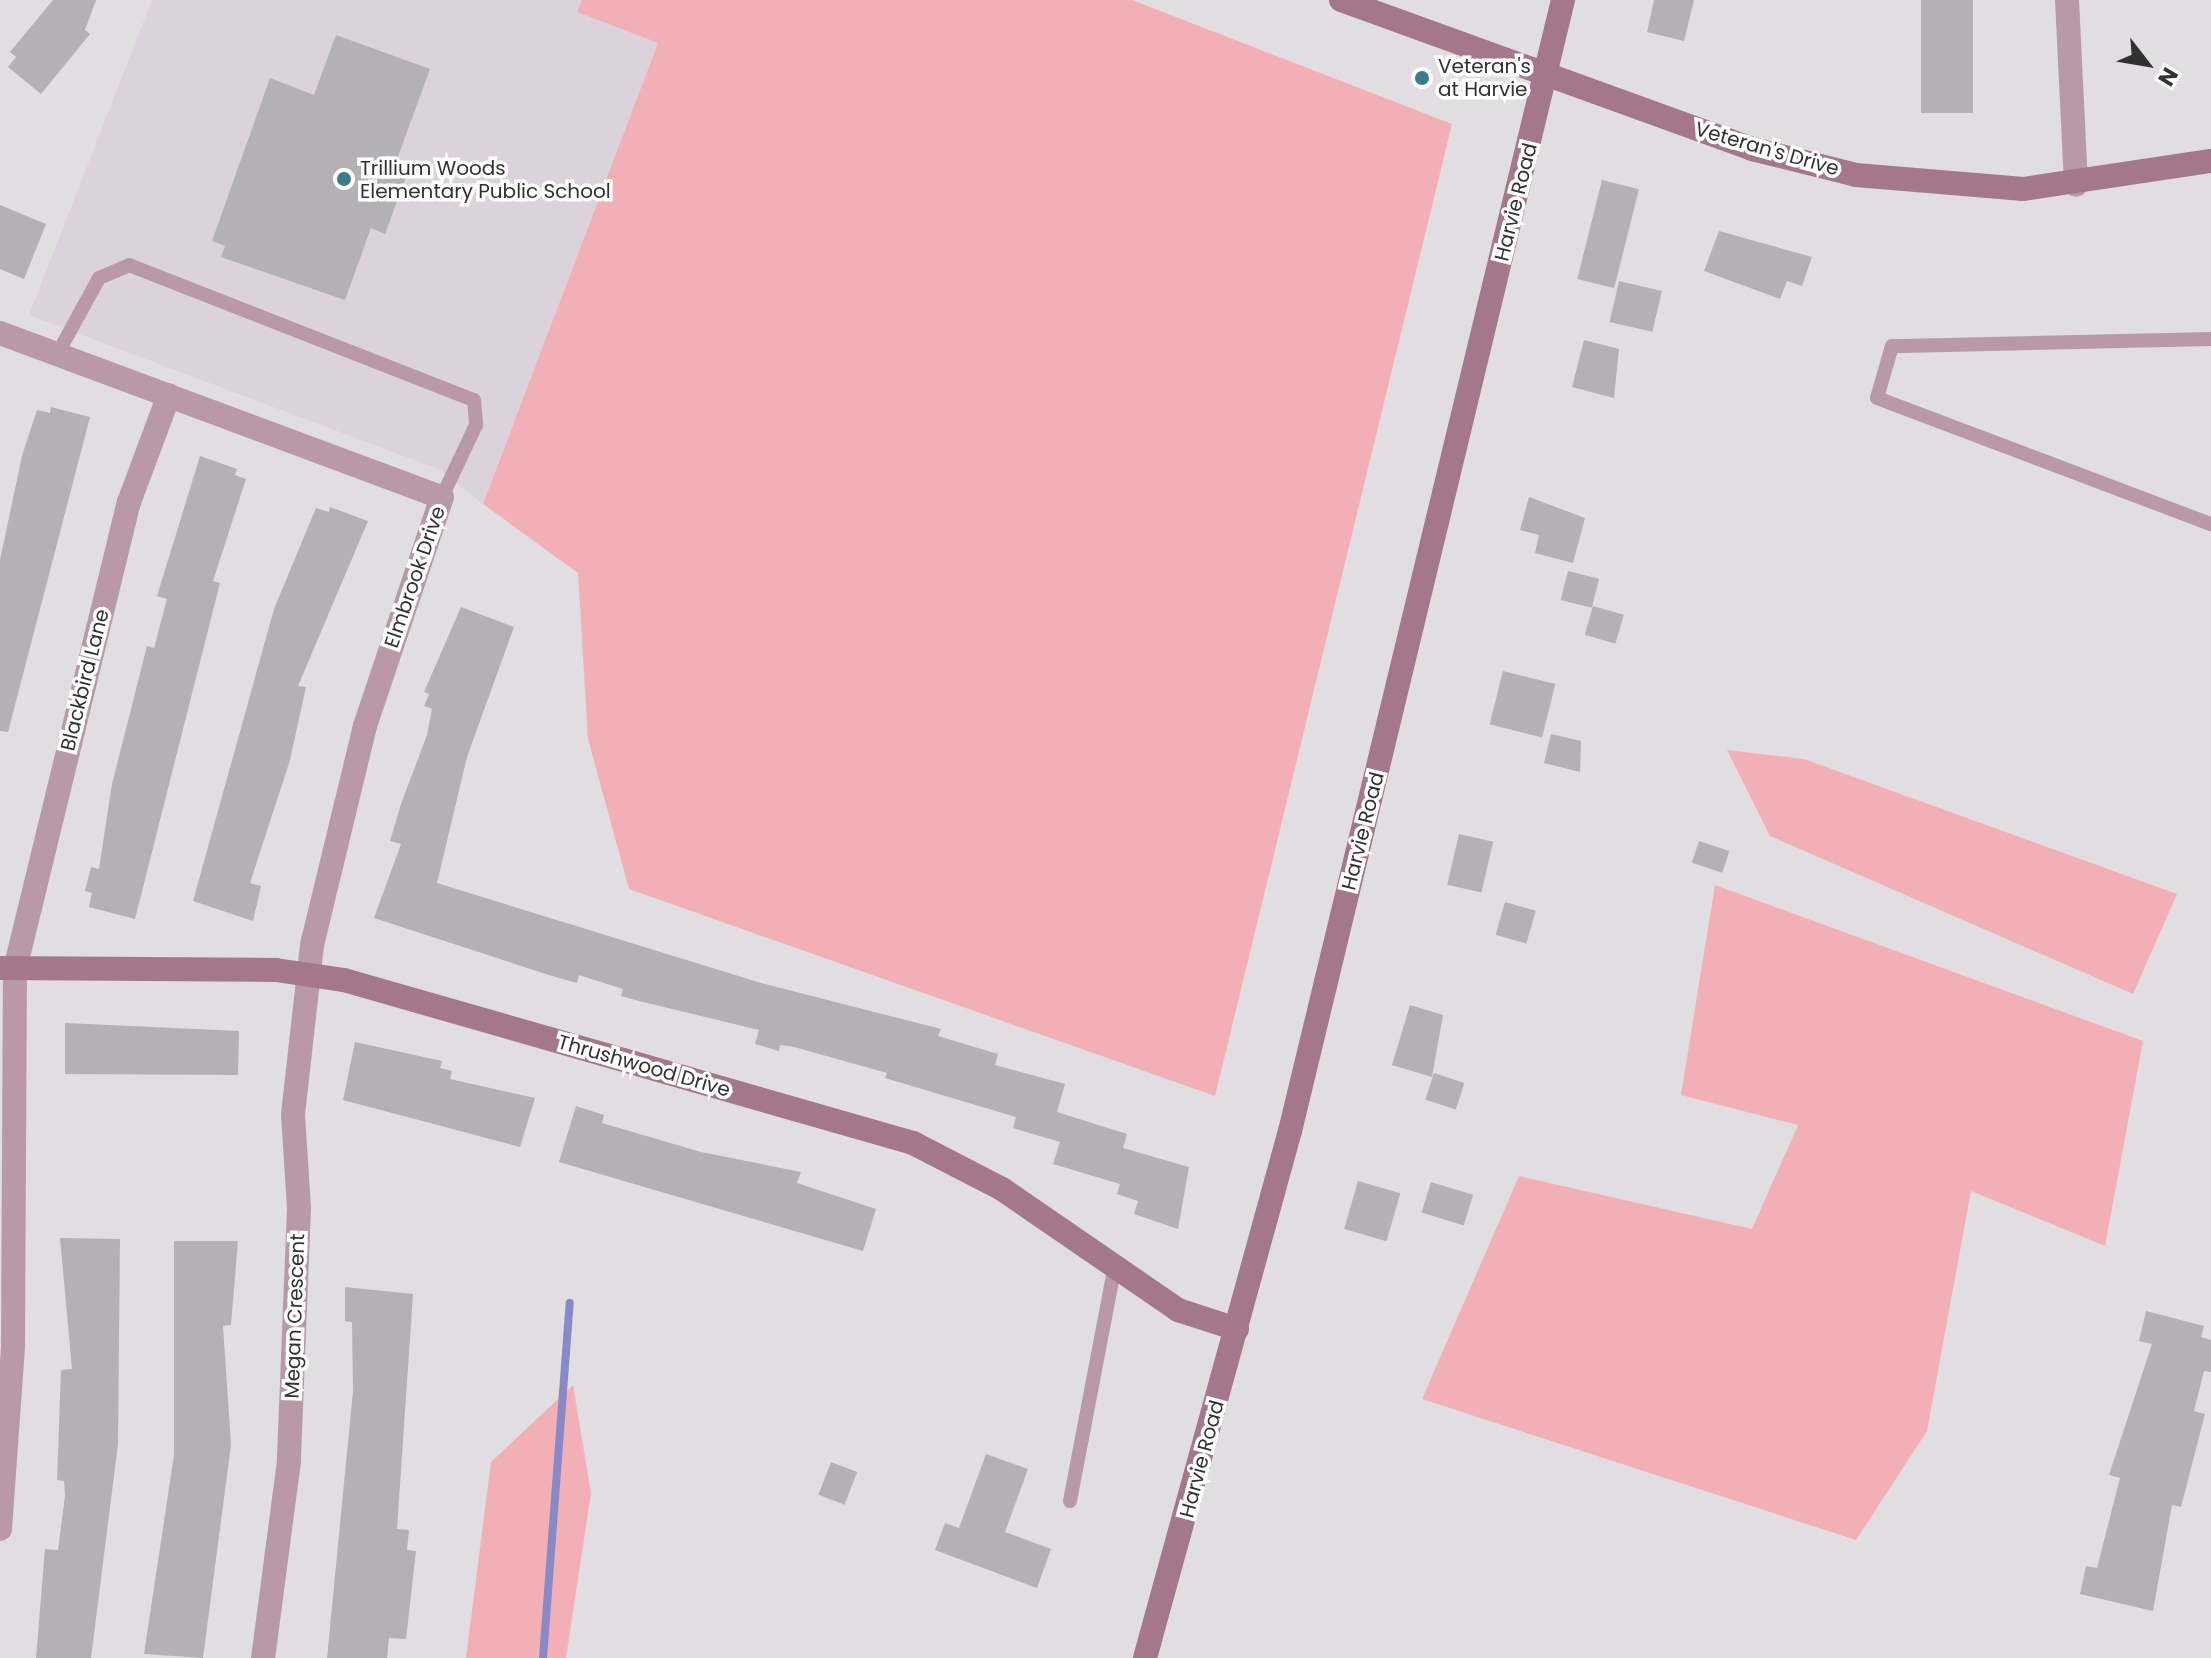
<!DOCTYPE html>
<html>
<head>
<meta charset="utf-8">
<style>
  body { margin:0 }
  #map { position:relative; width:2211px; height:1658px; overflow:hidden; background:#e1dee1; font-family:Poppins,sans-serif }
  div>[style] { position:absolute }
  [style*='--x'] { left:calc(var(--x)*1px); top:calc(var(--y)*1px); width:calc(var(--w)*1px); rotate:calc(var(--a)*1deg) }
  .built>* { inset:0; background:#dbd2db }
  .green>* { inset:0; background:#f2b0b6 }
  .stream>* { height:8px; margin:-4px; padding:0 4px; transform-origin:4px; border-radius:4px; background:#8889c8 }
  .building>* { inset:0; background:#b3b1b5; transform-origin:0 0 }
  .lane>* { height:14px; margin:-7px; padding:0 7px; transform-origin:7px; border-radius:7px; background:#b999a7 }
  .street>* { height:24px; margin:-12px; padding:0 12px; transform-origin:12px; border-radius:12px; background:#b999a7 }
  .secondary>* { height:24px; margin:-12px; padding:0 12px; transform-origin:12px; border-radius:12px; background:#a5778c }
  .dots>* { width:22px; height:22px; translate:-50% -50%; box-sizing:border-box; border:4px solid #fff; border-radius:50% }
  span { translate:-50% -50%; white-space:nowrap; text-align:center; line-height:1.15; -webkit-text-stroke:7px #fff; paint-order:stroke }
  .poi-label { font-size:20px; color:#323132 }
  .left { translate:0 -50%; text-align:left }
  .street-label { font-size:20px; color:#323132 }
  .north { position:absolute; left:2107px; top:24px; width:80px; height:80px; -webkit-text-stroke:6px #fff; paint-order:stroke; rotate:121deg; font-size:22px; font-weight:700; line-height:32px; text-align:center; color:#323132 }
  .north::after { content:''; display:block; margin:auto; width:28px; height:36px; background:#323132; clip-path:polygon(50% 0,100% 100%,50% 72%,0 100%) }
</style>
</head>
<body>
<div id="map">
  <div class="built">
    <i style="clip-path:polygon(152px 0,582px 0,578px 12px,658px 43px,483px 504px,438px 469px,29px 315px)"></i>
  </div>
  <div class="green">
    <i style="clip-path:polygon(582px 0,1132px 0,1452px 124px,1215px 1096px,629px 889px,588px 739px,578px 573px,483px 504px,658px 43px,577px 12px)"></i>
    <i style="clip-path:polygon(1727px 750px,1804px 759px,2177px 894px,2133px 994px,1770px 836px)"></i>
    <i style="clip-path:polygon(1715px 885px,2143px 1041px,2105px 1246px,1971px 1191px,1927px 1431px,1856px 1540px,1422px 1399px,1519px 1176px,1752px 1229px,1798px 1125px,1681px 1095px)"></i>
    <i style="clip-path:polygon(573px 1385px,591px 1493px,566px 1658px,466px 1658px,491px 1462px)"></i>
  </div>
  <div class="stream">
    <i style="--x:543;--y:1658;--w:356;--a:-85.7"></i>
  </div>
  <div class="building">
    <i style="clip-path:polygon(53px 0,96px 0,85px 30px,90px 34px,41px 94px,8px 67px,16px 57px,10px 52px)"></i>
    <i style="clip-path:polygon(1654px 0,1694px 0,1684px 41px,1647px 32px)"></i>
    <i style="left:1921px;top:0;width:52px;height:113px"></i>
    <i style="clip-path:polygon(336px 35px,430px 69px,396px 162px,410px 166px,385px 234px,371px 228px,345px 300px,221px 257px,225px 246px,212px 241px,270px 78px,314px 95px)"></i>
    <i style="left:1602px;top:180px;width:38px;height:102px;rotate:14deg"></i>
    <i style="clip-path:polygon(0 205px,46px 224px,24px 279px,0 269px)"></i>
    <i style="clip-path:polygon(1719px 231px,1812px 257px,1802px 286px,1787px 281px,1780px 299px,1704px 271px)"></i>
    <i style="left:1619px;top:281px;width:44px;height:42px;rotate:13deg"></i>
    <i style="clip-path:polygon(1584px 340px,1619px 349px,1614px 398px,1572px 387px)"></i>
    <i style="clip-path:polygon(51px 407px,90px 417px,8px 732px,0 731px,0 560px,22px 456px,37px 410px,50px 413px)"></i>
    <i style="clip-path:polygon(200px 456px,237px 469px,235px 475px,246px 479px,213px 581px,220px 583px,135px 919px,89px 907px,92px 893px,85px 891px,91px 867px,99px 869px,112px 784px,147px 646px,154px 648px,167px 599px,157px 596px)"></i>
    <i style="clip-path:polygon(1529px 497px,1585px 518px,1573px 563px,1535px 553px,1539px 535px,1520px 530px)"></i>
    <i style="clip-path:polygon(330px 507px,368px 521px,298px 686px,306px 687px,290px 760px,250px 883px,261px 886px,253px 921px,193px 901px,274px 609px,316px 508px,329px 512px)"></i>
    <i style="left:1568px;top:571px;width:32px;height:30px;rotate:14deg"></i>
    <i style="left:1593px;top:606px;width:32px;height:30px;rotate:16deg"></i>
    <i style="clip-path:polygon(461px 607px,514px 627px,467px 757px,437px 883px,761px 983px,941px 1029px,938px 1036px,998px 1054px,995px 1065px,1065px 1084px,1057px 1112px,1127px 1134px,1123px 1148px,1189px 1167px,1178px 1229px,1134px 1214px,1138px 1201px,1117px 1194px,1120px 1184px,1053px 1164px,1060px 1142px,1013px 1128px,1016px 1117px,885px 1078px,887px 1073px,794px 1047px,780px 1045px,779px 1051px,755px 1044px,759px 1030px,639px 1001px,621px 996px,623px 989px,579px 975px,577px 983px,552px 976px,374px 918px,401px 844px,390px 841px,401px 804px,427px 735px,432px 709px,424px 706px,429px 694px,424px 692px)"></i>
    <i style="left:1503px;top:671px;width:54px;height:55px;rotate:14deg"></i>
    <i style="clip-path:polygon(1551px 734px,1581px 741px,1580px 772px,1544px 763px)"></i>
    <i style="left:1459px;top:834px;width:35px;height:52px;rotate:13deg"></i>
    <i style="left:1699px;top:841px;width:32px;height:23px;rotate:18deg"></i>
    <i style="left:1505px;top:902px;width:32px;height:34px;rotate:16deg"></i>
    <i style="clip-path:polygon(1410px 1005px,1443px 1015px,1432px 1077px,1392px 1065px)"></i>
    <i style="clip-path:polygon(65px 1023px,239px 1031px,238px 1075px,65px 1074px)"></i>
    <i style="clip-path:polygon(355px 1042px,442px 1061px,440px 1068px,452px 1071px,450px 1079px,535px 1098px,520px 1147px,343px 1100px)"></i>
    <i style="left:1434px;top:1073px;width:32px;height:28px;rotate:18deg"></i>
    <i style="clip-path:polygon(576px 1106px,604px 1115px,602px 1123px,701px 1152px,801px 1172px,797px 1183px,876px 1209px,863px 1251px,559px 1162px)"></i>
    <i style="left:1358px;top:1181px;width:44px;height:50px;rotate:16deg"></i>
    <i style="left:1431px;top:1182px;width:44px;height:32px;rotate:17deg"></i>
    <i style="clip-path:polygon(60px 1238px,120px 1239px,118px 1444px,91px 1658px,36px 1658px,45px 1549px,58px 1550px,65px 1496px,64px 1481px,57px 1480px,61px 1370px,72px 1369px)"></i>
    <i style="clip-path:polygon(174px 1241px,238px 1241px,231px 1325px,223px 1326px,231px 1445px,203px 1658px,144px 1654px,174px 1455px)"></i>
    <i style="clip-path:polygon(345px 1287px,413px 1294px,397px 1529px,409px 1530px,407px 1550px,416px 1551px,406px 1639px,389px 1638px,387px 1658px,327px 1658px,353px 1391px,352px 1322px,345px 1321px)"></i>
    <i style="clip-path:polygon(2146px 1311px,2204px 1326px,2201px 1337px,2211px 1340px,2211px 1372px,2204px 1371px,2194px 1411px,2205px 1414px,2181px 1507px,2172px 1505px,2153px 1611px,2080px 1594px,2086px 1566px,2097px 1568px,2120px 1478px,2109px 1475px,2152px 1344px,2139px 1341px)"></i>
    <i style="clip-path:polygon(986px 1454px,1028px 1469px,1005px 1532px,1051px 1549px,1037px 1588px,935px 1550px,945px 1523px,959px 1528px)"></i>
    <i style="left:831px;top:1462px;width:28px;height:35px;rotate:21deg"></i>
  </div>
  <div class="lane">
    <i style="--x:2211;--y:339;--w:319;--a:178.7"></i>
    <i style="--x:1892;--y:346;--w:54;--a:106.1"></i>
    <i style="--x:1877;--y:398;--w:357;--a:20.7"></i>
    <i style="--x:58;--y:353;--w:85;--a:-61.3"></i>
    <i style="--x:99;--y:278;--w:33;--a:-23"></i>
    <i style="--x:129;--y:265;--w:370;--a:21.4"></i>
    <i style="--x:474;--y:400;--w:25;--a:85"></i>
    <i style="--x:476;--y:425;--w:80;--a:115.3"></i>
    <i style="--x:1070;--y:1501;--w:234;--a:-79.2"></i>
  </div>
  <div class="street">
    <i style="--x:2067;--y:0;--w:185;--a:87.2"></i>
    <i style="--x:0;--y:333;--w:471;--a:20.4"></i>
    <i style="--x:442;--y:497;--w:242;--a:108.6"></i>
    <i style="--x:365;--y:726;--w:225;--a:103.6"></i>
    <i style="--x:312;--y:945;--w:171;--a:96.4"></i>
    <i style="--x:293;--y:1115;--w:93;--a:86.3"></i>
    <i style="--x:299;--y:1208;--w:253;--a:92.3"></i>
    <i style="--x:289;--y:1461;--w:199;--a:97.5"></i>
    <i style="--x:0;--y:1529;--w:183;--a:-85.9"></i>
    <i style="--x:13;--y:1346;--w:377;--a:-89.7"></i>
    <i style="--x:15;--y:969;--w:481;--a:-76.3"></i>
    <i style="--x:129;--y:502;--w:114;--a:-69.5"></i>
  </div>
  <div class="secondary">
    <i style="--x:1341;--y:0;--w:437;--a:19.9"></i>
    <i style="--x:1752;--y:149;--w:107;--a:14"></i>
    <i style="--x:1856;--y:175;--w:168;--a:4.8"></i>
    <i style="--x:2023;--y:189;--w:190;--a:-8.5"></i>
    <i style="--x:0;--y:968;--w:276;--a:0.4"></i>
    <i style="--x:276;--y:970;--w:69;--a:8.4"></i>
    <i style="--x:344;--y:980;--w:592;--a:15.99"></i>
    <i style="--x:913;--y:1143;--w:100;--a:27.3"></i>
    <i style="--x:1002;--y:1189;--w:214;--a:34.5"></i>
    <i style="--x:1178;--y:1310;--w:62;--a:17.9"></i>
    <i style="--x:1145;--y:1658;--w:547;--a:-74.62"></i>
    <i style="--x:1290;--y:1131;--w:1163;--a:-76.43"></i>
  </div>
  <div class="dots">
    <i style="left:1422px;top:78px;background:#397c8d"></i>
    <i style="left:344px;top:179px;background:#397c8d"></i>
  </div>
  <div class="poi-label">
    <span class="left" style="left:1438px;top:78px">Veteran's<br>at Harvie</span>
    <span class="left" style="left:360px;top:180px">Trillium Woods<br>Elementary Public School</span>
  </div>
  <div class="street-label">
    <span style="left:1767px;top:149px;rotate:16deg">Veteran's Drive</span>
    <span style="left:1516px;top:202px;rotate:-76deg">Harvie Road</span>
    <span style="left:415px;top:577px;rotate:-71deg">Elmbrook Drive</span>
    <span style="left:85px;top:680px;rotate:-76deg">Blackbird Lane</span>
    <span style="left:1363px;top:831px;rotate:-76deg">Harvie Road</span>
    <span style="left:644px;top:1066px;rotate:16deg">Thrushwood Drive</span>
    <span style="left:295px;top:1316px;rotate:-88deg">Megan Crescent</span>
    <span style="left:1202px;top:1459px;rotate:-75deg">Harvie Road</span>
  </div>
  <div class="north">N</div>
</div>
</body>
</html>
